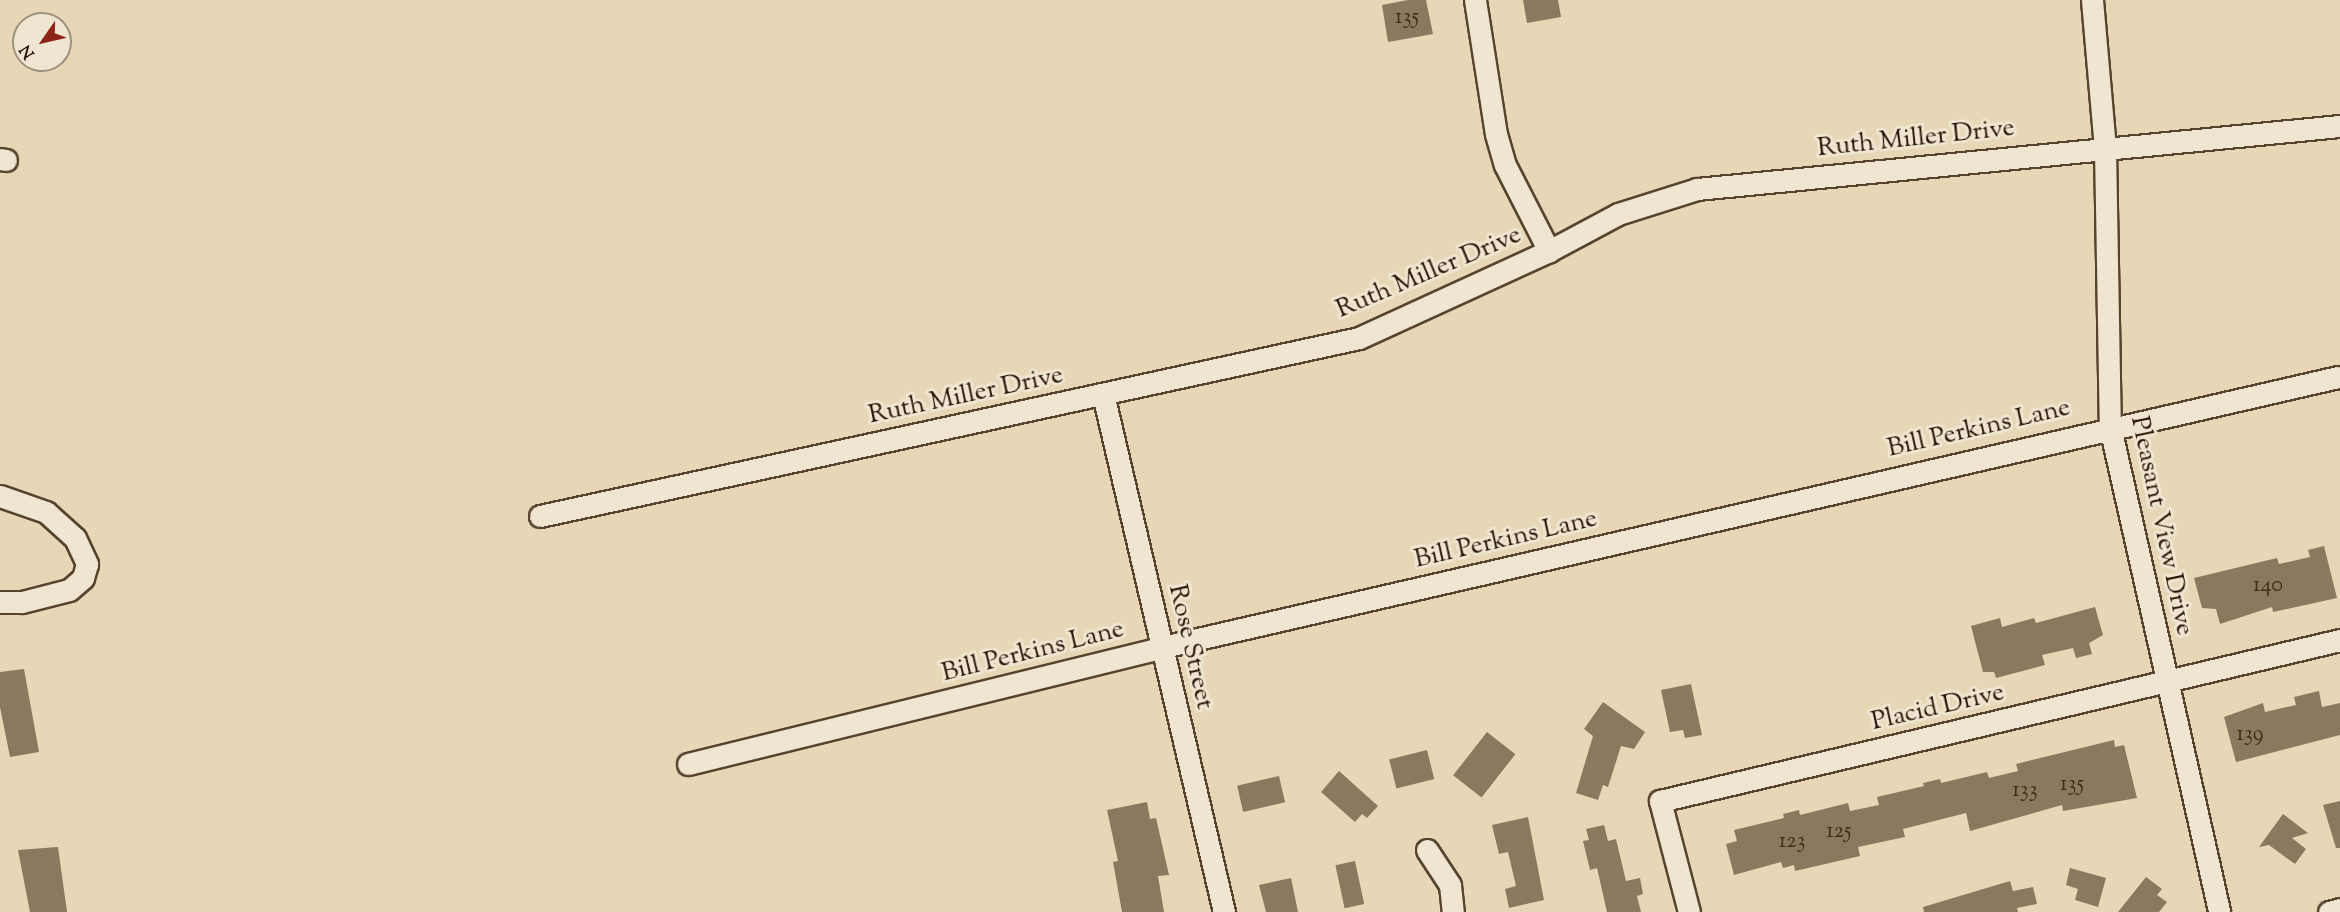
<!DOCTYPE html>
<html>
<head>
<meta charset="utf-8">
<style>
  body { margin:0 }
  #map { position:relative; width:2340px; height:912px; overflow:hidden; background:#e7d7b7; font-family:"Sorts Mill Goudy",serif }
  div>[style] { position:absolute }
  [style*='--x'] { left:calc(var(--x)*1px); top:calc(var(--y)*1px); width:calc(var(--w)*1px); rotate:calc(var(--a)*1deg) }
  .building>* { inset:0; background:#8b785f; transform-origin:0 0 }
  .roads { filter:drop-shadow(2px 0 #57432e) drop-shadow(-2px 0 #57432e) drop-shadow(0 2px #57432e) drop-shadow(0 -2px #57432e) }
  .minor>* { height:21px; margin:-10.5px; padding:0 10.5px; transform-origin:10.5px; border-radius:10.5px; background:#efe5d0 }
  span { translate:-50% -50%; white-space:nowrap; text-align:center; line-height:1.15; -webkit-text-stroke:6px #efe5d0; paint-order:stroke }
  .number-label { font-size:22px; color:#402c18 }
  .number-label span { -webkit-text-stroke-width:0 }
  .street-label { font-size:26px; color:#271200 }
  .north { position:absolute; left:12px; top:12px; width:60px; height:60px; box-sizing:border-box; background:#efe5d0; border:2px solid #9f917d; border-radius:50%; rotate:236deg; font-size:16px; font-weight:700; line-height:24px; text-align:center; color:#271200 }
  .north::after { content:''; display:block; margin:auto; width:21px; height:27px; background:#8f2418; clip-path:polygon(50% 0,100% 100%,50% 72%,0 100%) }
</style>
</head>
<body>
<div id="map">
  <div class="building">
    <i style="clip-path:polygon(1408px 0,1426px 0,1433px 34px,1388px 42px,1382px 5px)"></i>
    <i style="clip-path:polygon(1523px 0,1558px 0,1561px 17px,1527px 23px)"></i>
    <i style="clip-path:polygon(2324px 546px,2337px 598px,2273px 612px,2272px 607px,2220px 624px,2216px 609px,2202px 608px,2194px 578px,2277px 558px,2279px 564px,2310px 557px,2308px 550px)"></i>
    <i style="clip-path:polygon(2095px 607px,2103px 635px,2089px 643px,2092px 654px,2076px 658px,2073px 648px,2042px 655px,2045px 665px,1996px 678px,1994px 672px,1983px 672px,1971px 626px,2000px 618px,2002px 627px,2034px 618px,2036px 623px)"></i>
    <i style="clip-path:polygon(24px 669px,39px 752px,10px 757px,0 707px,0 672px)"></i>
    <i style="clip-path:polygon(1691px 684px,1702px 735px,1685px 738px,1683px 730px,1670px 732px,1661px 690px)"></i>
    <i style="clip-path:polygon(2319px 691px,2322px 707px,2340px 703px,2340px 735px,2236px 762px,2224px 717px,2263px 703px,2265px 712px,2296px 705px,2294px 697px)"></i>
    <i style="clip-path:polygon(1603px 702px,1645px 732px,1634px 749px,1621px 746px,1608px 787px,1603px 785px,1598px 800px,1576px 793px,1593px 736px,1584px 729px)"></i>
    <i style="left:1487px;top:732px;width:36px;height:55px;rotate:38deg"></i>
    <i style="clip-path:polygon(2114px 740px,2115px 747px,2124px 745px,2137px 798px,2063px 811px,2062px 805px,1970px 831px,1966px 813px,1903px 829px,1905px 837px,1858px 847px,1860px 856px,1795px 871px,1794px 865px,1783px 868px,1781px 862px,1734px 875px,1726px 844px,1737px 841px,1734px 830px,1784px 818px,1783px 814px,1799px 810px,1800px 815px,1848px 803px,1850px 811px,1879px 805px,1877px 797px,1924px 786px,1923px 783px,1940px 779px,1941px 783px,1987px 772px,1989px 778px,2018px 771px,2016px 764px)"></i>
    <i style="left:1427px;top:750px;width:30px;height:39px;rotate:76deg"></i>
    <i style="clip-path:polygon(1339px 771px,1378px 806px,1367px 818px,1362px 814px,1355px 822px,1321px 792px)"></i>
    <i style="left:1279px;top:776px;width:27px;height:43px;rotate:77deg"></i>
    <i style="clip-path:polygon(2340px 801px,2340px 848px,2336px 848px,2323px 805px)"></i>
    <i style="clip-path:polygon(1147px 802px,1150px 819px,1156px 818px,1169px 875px,1158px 876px,1164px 912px,1122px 912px,1113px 862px,1118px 861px,1107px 810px)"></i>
    <i style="clip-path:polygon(2283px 814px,2308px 833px,2292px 838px,2306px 849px,2295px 864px,2269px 845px,2259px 847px)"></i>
    <i style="clip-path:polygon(1528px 817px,1544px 900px,1509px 908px,1505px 889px,1516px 886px,1508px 852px,1499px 854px,1492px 825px)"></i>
    <i style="clip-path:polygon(1604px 825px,1608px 841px,1616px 839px,1626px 881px,1640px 878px,1643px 894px,1637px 896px,1641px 912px,1607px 912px,1597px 868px,1590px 870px,1583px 841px,1589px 840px,1586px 829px)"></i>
    <i style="clip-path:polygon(58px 847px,67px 912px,30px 912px,18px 850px)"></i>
    <i style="left:1355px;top:861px;width:44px;height:20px;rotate:78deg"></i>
    <i style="clip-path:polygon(2070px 868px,2106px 878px,2098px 907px,2075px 900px,2078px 889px,2066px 885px)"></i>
    <i style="clip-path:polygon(2146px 877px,2162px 889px,2157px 895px,2167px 902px,2159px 912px,2118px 912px)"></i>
    <i style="clip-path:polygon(1291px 878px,1298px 912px,1266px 912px,1259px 885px)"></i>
    <i style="clip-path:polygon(2010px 881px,2013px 891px,2033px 887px,2037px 904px,2017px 908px,2018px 912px,1924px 912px,1923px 907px)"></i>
  </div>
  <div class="roads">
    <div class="minor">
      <i style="--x:1475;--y:0;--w:136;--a:81.1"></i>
      <i style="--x:1496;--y:134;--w:32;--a:74"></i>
      <i style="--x:1505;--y:165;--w:97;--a:62.9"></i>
      <i style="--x:2092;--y:0;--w:149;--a:85"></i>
      <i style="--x:2105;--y:148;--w:279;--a:89"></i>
      <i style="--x:2110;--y:427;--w:497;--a:77.3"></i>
      <i style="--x:0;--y:159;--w:6;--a:9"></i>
      <i style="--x:1103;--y:394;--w:532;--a:76.85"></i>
      <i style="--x:0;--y:496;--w:49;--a:19.2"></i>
      <i style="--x:46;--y:512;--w:39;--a:42"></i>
      <i style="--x:75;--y:538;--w:29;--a:65"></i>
      <i style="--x:87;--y:564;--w:15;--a:106"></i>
      <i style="--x:83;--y:578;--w:18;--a:139"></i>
      <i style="--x:69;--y:590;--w:49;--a:165.7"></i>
      <i style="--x:22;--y:602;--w:22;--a:180"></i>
      <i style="--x:540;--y:516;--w:838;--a:-12.26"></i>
      <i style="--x:1359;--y:338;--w:209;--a:-24.6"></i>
      <i style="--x:1549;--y:251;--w:78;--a:-28.2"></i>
      <i style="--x:1618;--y:214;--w:83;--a:-17.6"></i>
      <i style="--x:1697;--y:189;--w:646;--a:-5.6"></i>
      <i style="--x:688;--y:764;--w:489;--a:-13.8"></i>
      <i style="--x:1163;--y:647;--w:1206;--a:-12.94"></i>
      <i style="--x:1427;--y:850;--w:42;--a:56.7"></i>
      <i style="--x:1450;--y:885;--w:27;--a:84"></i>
      <i style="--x:1689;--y:912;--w:115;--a:-104.6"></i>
      <i style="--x:1660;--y:801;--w:699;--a:-13.32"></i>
      <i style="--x:2329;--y:912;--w:11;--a:-15"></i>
    </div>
  </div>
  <div class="number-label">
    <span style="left:1407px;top:19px">135</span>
    <span style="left:2268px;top:587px">140</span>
    <span style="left:2250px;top:736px">139</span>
    <span style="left:2072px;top:786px">135</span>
    <span style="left:2025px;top:792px">133</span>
    <span style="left:1839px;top:833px">125</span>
    <span style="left:1792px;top:843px">123</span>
  </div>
  <div class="street-label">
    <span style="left:1916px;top:139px;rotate:-6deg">Ruth Miller Drive</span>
    <span style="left:1429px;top:273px;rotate:-23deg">Ruth Miller Drive</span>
    <span style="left:966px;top:396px;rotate:-12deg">Ruth Miller Drive</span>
    <span style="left:1979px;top:429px;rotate:-13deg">Bill Perkins Lane</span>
    <span style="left:2161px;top:526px;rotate:78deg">Pleasant View Drive</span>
    <span style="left:1506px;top:540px;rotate:-13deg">Bill Perkins Lane</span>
    <span style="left:1190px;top:647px;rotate:77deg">Rose Street</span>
    <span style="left:1033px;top:652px;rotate:-14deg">Bill Perkins Lane</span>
    <span style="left:1938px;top:708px;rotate:-13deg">Placid Drive</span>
  </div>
  <div class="north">N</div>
</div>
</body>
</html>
